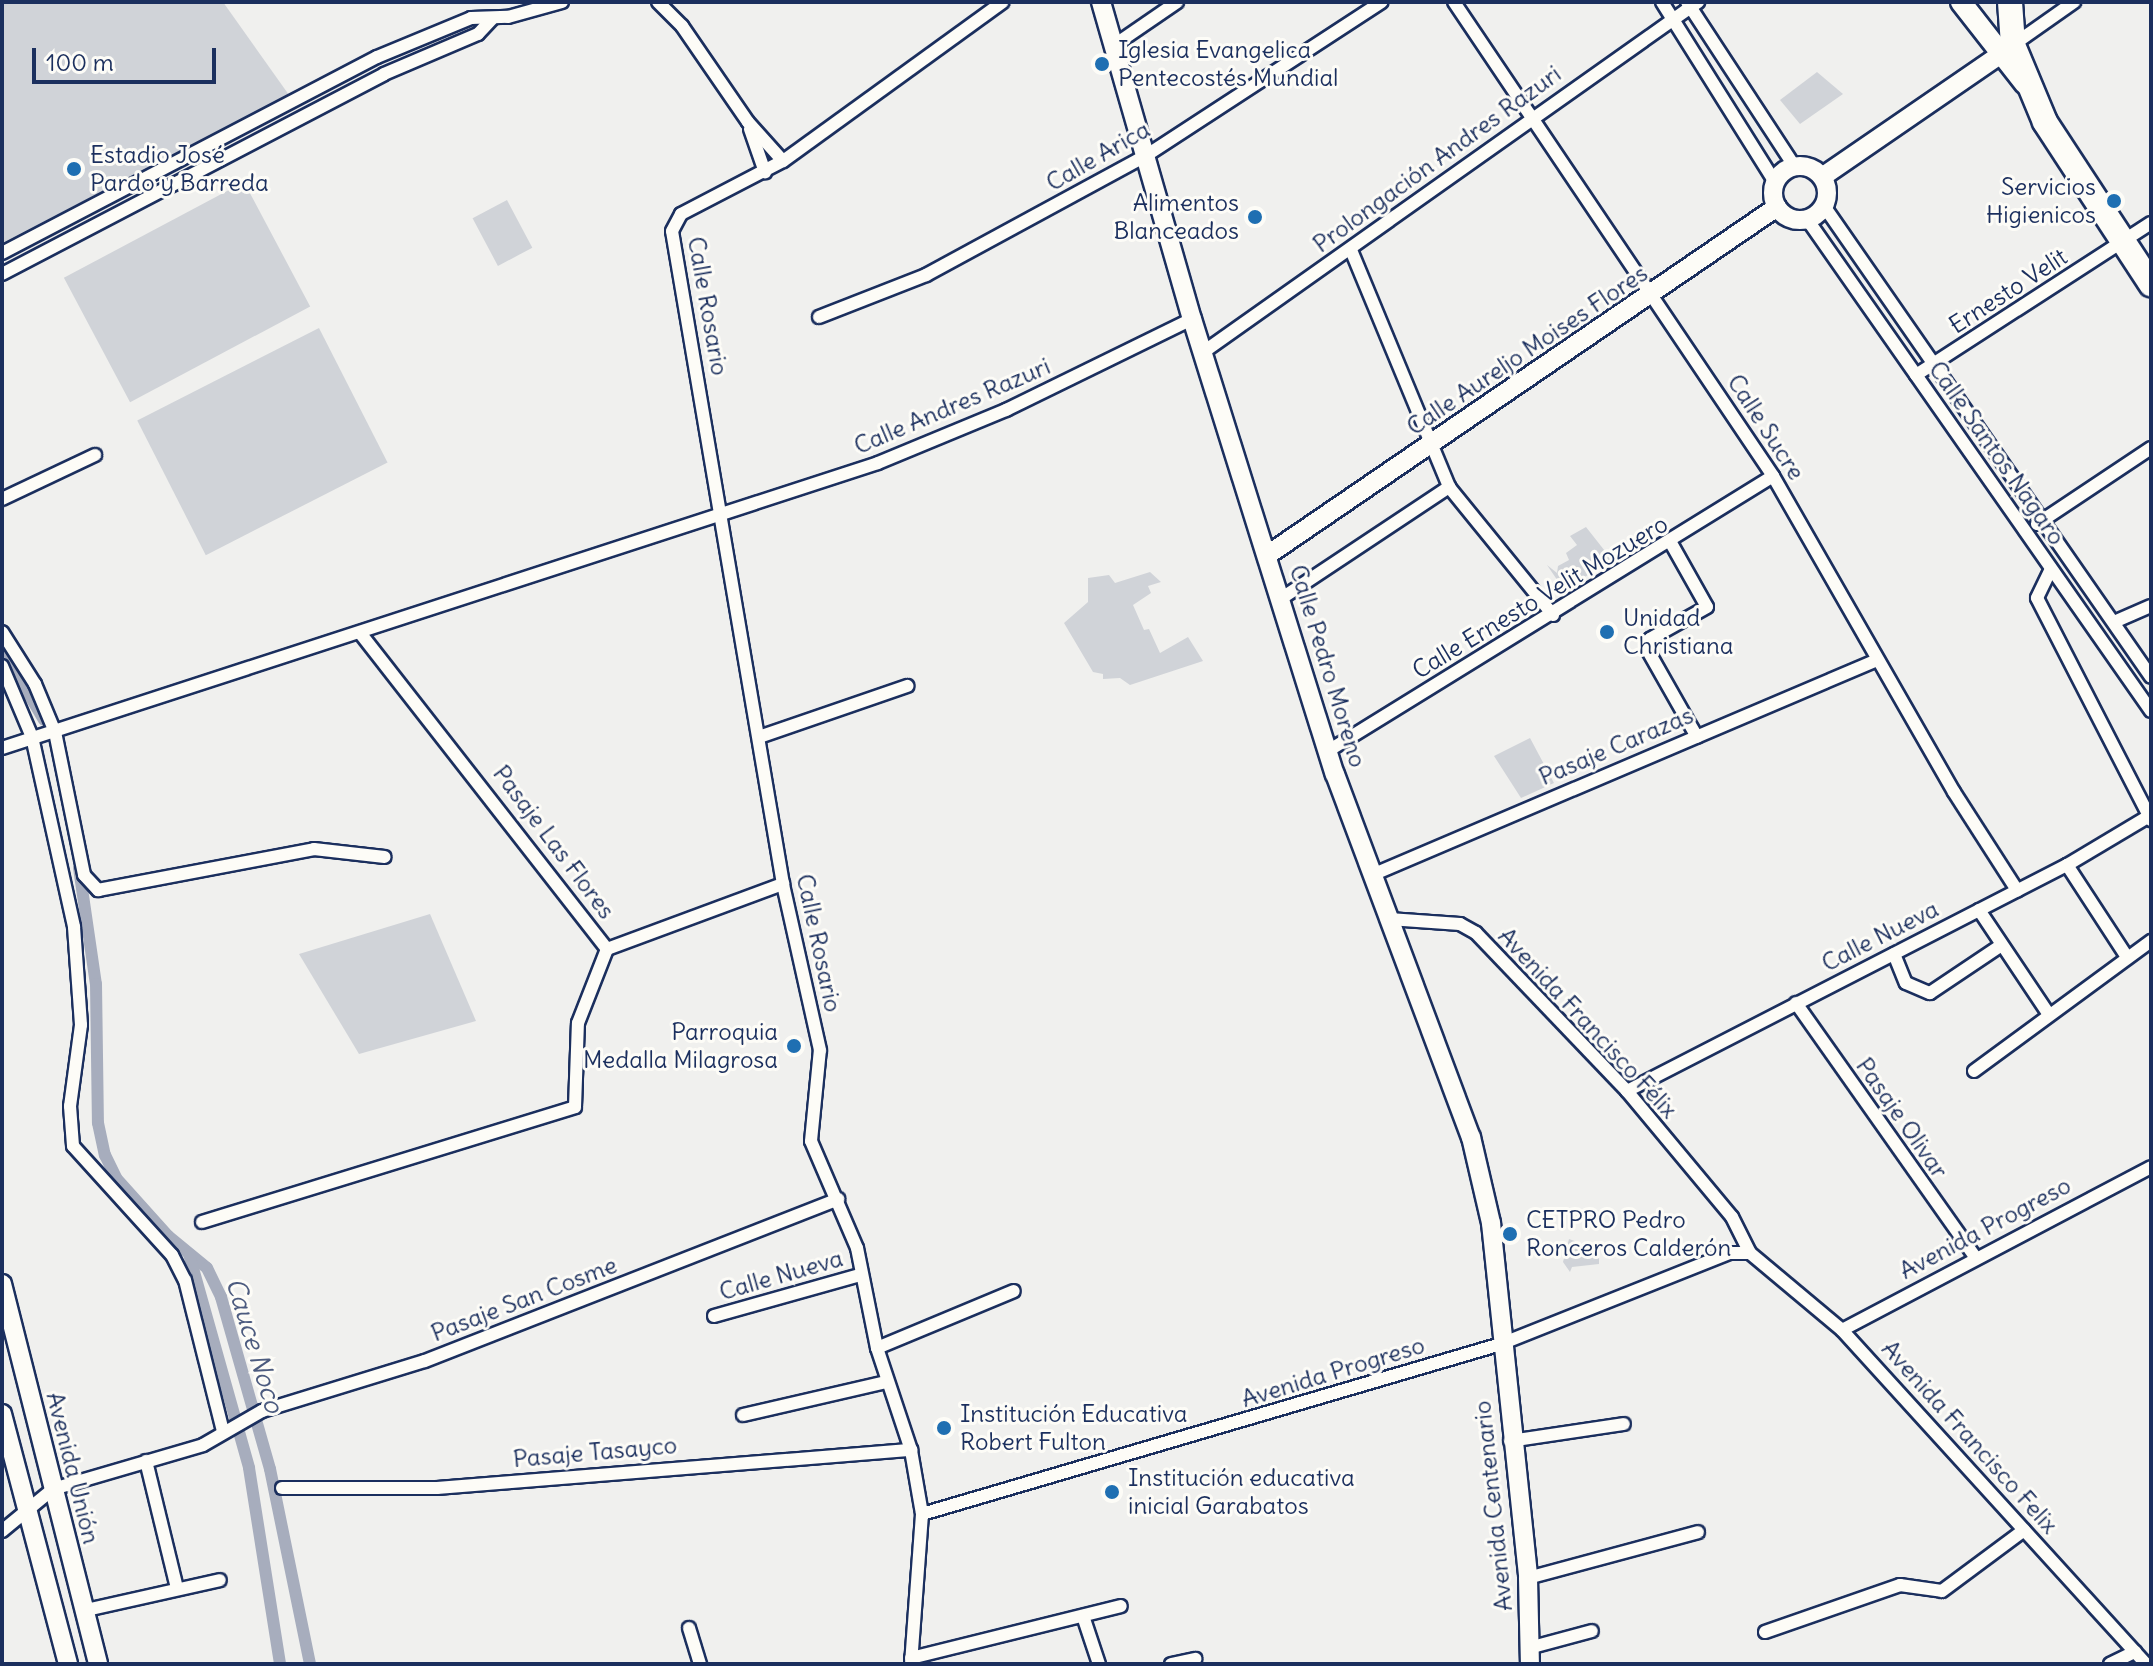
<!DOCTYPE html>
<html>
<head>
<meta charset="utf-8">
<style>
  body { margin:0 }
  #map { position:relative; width:2153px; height:1666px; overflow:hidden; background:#f0f0ee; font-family:Delius,sans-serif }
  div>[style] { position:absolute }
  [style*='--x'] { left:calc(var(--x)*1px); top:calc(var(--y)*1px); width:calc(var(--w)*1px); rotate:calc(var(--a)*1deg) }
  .green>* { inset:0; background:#d0d3d8; transform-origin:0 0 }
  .canal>* { height:12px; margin:-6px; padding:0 6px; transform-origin:6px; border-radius:6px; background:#a7adbd }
  .roads { filter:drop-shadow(2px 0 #1b2f5e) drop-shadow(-2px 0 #1b2f5e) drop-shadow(0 2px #1b2f5e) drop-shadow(0 -2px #1b2f5e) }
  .street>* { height:12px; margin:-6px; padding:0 6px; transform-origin:6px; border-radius:6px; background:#fdfcf7 }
  .secondary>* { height:18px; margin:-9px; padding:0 9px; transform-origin:9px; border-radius:9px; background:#fdfcf7 }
  .secondary>.ring { margin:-9px; padding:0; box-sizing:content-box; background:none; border:18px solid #fdfcf7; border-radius:50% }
  .primary>* { height:20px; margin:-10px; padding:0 10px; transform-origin:10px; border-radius:10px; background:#fdfcf7 }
  .highway>* { height:24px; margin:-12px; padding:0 12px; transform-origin:12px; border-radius:12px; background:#fdfcf7 }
  .dots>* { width:22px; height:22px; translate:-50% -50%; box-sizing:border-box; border:4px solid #fdfcf7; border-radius:50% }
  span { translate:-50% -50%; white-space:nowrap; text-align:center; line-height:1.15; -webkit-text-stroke:6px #fdfcf7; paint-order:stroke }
  .poi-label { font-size:24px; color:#1b2f5e }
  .left { translate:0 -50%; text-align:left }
  .right { translate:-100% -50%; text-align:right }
  .street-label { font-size:24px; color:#1b2f5e }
  .water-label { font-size:26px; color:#4c5b7f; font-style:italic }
  .frame { position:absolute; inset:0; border:4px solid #1b2f5e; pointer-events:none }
  .scale { position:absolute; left:32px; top:48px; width:184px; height:36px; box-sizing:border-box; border:4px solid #1b2f5e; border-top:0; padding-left:10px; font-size:24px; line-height:28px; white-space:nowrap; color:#1b2f5e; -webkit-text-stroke:6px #fdfcf7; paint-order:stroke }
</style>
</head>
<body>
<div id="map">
  <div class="green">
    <i style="clip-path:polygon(2px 2px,223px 2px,289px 95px,2px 243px)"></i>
    <i style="clip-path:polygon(1817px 72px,1843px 94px,1800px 124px,1780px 100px)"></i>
    <i style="left:244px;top:182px;width:141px;height:204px;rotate:62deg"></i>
    <i style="left:507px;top:200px;width:54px;height:39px;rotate:62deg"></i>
    <i style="left:319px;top:328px;width:151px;height:204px;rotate:63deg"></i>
    <i style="clip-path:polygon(1586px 527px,1612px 560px,1564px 590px,1547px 565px,1557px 573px,1558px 566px,1569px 560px,1566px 553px,1577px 545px,1570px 536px)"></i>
    <i style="clip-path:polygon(1150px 572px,1161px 582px,1148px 586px,1151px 593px,1133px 605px,1144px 630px,1149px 629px,1160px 653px,1188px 637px,1203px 661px,1130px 685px,1120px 678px,1103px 679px,1103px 674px,1093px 672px,1064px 623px,1088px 602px,1088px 578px,1109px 575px,1115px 583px)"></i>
    <i style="clip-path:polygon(1530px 738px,1554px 783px,1521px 798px,1494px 756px)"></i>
    <i style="clip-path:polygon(430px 914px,476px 1021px,359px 1054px,299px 954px)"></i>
    <i style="clip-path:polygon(1569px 1239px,1599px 1250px,1599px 1264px,1572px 1267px,1570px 1272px,1563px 1262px)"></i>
  </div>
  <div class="canal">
    <i style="--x:2;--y:648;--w:83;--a:59.7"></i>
    <i style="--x:79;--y:868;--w:117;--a:81.7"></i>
    <i style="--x:96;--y:984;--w:139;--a:89.2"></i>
    <i style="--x:98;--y:1123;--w:33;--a:78"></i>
    <i style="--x:105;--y:1155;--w:25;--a:64"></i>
    <i style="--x:116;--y:1178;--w:78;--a:48.1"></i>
    <i style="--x:168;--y:1236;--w:50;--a:39.4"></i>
    <i style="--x:207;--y:1268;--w:32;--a:64"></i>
    <i style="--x:221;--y:1297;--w:179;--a:74.1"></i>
    <i style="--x:270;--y:1469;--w:199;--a:78.4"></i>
    <i style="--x:189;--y:1254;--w:222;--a:74.3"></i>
    <i style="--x:249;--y:1468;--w:198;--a:81"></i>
  </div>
  <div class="roads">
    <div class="street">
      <i style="--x:658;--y:2;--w:34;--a:45"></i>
      <i style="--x:682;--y:26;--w:116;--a:55.5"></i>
      <i style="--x:748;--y:122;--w:52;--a:48.1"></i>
      <i style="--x:1454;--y:2;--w:571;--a:56.06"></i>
      <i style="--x:1773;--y:476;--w:364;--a:60.2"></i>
      <i style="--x:1954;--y:792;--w:117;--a:57.3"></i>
      <i style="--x:1662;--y:2;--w:213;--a:57.9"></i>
      <i style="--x:1687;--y:2;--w:197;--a:56.8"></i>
      <i style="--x:1116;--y:44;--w:74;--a:-34.5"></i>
      <i style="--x:2013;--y:45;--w:75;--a:-35.2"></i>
      <i style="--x:750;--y:129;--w:46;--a:70.8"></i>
      <i style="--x:1824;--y:206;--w:573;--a:55.23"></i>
      <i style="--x:1807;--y:219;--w:600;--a:55.04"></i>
      <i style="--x:1351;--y:250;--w:256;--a:67.5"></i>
      <i style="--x:1449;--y:487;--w:165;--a:50.9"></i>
      <i style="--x:2;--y:253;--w:423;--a:-27.6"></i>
      <i style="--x:377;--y:57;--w:102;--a:-22.5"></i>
      <i style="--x:471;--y:18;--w:37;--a:-2"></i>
      <i style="--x:508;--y:17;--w:56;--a:-15.5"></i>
      <i style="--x:2;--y:274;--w:431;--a:-27.6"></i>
      <i style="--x:384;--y:74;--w:102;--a:-23.1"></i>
      <i style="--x:478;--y:34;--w:21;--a:-47"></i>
      <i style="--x:819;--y:317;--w:115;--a:-21.4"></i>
      <i style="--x:926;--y:275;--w:251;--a:-28.5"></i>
      <i style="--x:1147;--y:155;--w:280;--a:-33.1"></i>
      <i style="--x:1202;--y:353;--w:608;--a:-35.29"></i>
      <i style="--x:1916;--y:375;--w:280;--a:-32.9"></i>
      <i style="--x:2;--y:499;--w:103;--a:-25.3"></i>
      <i style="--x:2037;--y:524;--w:137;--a:-33.7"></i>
      <i style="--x:1671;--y:543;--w:73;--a:60.6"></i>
      <i style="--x:1707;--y:607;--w:65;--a:150.7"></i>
      <i style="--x:1650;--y:639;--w:10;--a:107"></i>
      <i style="--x:1647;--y:649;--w:101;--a:60.4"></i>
      <i style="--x:2051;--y:569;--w:32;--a:116"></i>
      <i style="--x:2037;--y:598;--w:250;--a:62.8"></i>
      <i style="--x:1282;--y:598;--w:201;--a:-33.6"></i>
      <i style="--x:2114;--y:622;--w:40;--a:-23.4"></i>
      <i style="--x:2;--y:632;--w:62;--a:57.6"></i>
      <i style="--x:35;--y:684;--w:52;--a:67.4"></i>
      <i style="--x:55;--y:732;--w:146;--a:78.5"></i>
      <i style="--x:84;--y:875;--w:21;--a:47"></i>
      <i style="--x:98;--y:890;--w:220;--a:-10.7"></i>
      <i style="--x:314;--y:849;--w:71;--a:6.4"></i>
      <i style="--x:2;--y:666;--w:77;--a:67.1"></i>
      <i style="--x:32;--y:737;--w:195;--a:77.5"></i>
      <i style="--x:74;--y:927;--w:98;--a:85.9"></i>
      <i style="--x:81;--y:1025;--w:82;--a:97.7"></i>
      <i style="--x:70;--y:1106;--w:40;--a:85.7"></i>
      <i style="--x:73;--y:1146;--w:147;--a:47.8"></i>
      <i style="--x:172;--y:1255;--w:28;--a:63"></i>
      <i style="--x:185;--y:1280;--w:156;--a:75.9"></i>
      <i style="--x:759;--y:737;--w:157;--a:-19"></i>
      <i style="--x:2;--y:748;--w:921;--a:-18.02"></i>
      <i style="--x:878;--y:463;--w:139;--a:-22.5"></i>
      <i style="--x:1006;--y:410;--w:207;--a:-26.1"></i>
      <i style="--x:1328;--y:751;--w:523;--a:-31.72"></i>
      <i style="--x:2067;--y:865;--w:110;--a:56.9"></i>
      <i style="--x:1372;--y:875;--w:549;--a:-23.06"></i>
      <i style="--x:1979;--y:910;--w:124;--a:56.2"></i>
      <i style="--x:1389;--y:919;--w:71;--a:4"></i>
      <i style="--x:1460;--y:924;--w:18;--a:29"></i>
      <i style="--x:1476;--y:933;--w:219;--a:46.3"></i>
      <i style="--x:1627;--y:1091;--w:164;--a:50.2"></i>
      <i style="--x:1732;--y:1217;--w:40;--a:63.4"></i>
      <i style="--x:607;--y:949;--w:188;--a:-20.3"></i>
      <i style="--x:1894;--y:954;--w:31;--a:68"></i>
      <i style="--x:1906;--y:983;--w:26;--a:23"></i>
      <i style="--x:1930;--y:993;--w:84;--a:-33.9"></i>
      <i style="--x:1796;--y:1003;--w:311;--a:54.8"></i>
      <i style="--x:1974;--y:1071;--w:220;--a:-36.3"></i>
      <i style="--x:1627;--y:1091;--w:495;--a:-27.2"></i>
      <i style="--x:2067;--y:865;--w:98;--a:-30.8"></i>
      <i style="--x:202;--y:1222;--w:390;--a:-17.1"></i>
      <i style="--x:575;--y:1107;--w:84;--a:-88"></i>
      <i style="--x:578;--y:1023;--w:79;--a:-68.6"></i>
      <i style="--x:607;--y:949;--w:400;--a:-128"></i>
      <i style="--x:1750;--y:1253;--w:120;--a:39.9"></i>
      <i style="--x:1842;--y:1330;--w:452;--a:47.7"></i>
      <i style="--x:714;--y:1316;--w:152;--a:-15.7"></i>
      <i style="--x:1842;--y:1330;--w:349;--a:-27.8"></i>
      <i style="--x:877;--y:1348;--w:148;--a:-22.6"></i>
      <i style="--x:743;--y:1415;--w:147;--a:-13"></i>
      <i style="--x:1510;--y:1441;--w:115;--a:-8.5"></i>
      <i style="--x:146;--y:1461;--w:131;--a:76.3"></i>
      <i style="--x:282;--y:1488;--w:155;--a:0"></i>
      <i style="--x:437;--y:1488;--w:476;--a:-4.6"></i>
      <i style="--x:922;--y:1514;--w:603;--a:-16.36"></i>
      <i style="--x:1501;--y:1344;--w:246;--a:-21.7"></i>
      <i style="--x:1730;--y:1253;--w:20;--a:0"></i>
      <i style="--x:2;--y:1531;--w:66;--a:-39.5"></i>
      <i style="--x:53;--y:1489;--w:156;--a:-16.3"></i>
      <i style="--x:203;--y:1445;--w:68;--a:-30"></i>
      <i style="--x:262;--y:1411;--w:170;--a:-17.1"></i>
      <i style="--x:425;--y:1361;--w:444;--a:-21.4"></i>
      <i style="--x:1528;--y:1578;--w:176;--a:-15.1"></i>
      <i style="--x:86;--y:1610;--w:137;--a:-12.6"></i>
      <i style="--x:1083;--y:1616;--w:51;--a:71.6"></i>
      <i style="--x:689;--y:1628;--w:38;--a:73"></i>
      <i style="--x:1765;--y:1632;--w:143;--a:-19.2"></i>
      <i style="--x:1900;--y:1585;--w:42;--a:8.1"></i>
      <i style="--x:1942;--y:1591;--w:102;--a:-36.6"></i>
      <i style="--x:1529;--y:1648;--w:65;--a:-15.1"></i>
      <i style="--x:911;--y:1658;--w:216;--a:-13.9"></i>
      <i style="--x:911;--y:1664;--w:150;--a:-85.8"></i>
      <i style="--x:922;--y:1514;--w:65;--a:-99.8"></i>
      <i style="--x:911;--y:1450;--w:108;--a:-108.4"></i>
      <i style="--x:877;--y:1348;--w:102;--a:-101.3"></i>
      <i style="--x:857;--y:1248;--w:116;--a:-113.3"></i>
      <i style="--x:811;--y:1141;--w:91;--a:-84.4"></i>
      <i style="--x:820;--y:1050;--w:170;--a:-102.6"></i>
      <i style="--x:783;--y:884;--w:662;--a:-99.65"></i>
      <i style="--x:672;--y:231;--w:19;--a:-62"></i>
      <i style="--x:681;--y:214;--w:115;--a:-27.5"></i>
      <i style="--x:783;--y:161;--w:271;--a:-35.9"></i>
      <i style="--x:1171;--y:1664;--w:25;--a:-12"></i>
      <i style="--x:2110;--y:1664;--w:28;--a:-26"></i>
    </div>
    <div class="secondary">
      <i style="--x:1101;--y:2;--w:330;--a:74"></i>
      <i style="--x:1192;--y:319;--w:477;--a:72.6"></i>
      <i style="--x:1335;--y:774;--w:388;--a:69.5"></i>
      <i style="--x:1471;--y:1137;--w:88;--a:76.9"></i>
      <i style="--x:1491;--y:1223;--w:357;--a:84"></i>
      <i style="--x:1528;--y:1578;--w:86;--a:88.7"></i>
      <i class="ring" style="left:1773px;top:166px;width:36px;height:36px"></i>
      <i style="--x:1822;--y:177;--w:229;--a:-34.5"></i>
      <i style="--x:1269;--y:554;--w:615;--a:-34.34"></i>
      <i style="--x:2;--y:1284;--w:392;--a:75.8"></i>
      <i style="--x:2;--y:1414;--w:259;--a:75.2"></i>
    </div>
    <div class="primary">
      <i style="--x:1961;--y:2;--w:104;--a:52"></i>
    </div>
    <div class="highway">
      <i style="--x:2010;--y:2;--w:43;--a:86"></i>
      <i style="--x:2013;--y:45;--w:83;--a:67.4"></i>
      <i style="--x:2045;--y:122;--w:194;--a:56.8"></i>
    </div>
  </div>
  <div class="dots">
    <i style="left:1102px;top:64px;background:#1f6fb2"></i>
    <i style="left:74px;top:169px;background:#1f6fb2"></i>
    <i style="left:2114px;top:201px;background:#1f6fb2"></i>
    <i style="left:1255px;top:217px;background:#1f6fb2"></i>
    <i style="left:1607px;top:632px;background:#1f6fb2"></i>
    <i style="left:794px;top:1046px;background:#1f6fb2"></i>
    <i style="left:1510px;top:1234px;background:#1f6fb2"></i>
    <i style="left:944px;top:1428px;background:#1f6fb2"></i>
    <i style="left:1112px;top:1492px;background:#1f6fb2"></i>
  </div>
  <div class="poi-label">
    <span class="left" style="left:1118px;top:64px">Iglesia Evangelica<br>Pentecostés Mundial</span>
    <span class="left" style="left:90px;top:169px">Estadio José<br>Pardo y Barreda</span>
    <span class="right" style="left:2096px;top:201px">Servicios<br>Higienicos</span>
    <span class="right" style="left:1239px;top:217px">Alimentos<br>Blanceados</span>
    <span class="left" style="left:1623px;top:632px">Unidad<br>Christiana</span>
    <span class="right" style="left:778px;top:1046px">Parroquia<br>Medalla Milagrosa</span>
    <span class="left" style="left:1526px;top:1234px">CETPRO Pedro<br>Ronceros Calderón</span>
    <span class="left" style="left:960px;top:1428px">Institución Educativa<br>Robert Fulton</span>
    <span class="left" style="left:1128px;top:1492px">Institución educativa<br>inicial Garabatos</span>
  </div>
  <div class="street-label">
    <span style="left:1098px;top:156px;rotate:-30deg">Calle Arica</span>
    <span style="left:1437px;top:159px;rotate:-36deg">Prolongación Andres Razuri</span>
    <span style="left:2008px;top:291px;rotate:-33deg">Ernesto Velit</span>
    <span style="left:708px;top:306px;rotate:80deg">Calle Rosario</span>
    <span style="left:1527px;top:350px;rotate:-34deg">Calle Aureljo Moises Flores</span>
    <span style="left:952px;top:406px;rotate:-23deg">Calle Andres Razuri</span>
    <span style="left:1766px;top:427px;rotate:57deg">Calle Sucre</span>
    <span style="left:1997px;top:453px;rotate:55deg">Calle Santos Nagaro</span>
    <span style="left:1540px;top:597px;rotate:-31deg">Calle Ernesto Velit Mozuero</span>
    <span style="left:1328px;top:666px;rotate:73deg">Calle Pedro Moreno</span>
    <span style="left:1616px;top:746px;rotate:-23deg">Pasaje Carazas</span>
    <span style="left:554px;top:842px;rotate:53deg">Pasaje Las Flores</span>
    <span style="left:1880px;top:936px;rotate:-27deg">Calle Nueva</span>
    <span style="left:819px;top:943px;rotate:78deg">Calle Rosario</span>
    <span style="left:1588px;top:1023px;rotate:47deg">Avenida Francisco Félix</span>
    <span style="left:1902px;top:1118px;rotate:55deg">Pasaje Olivar</span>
    <span style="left:1985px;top:1228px;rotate:-28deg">Avenida Progreso</span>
    <span style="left:781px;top:1275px;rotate:-16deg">Calle Nueva</span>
    <span style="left:524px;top:1299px;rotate:-21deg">Pasaje San Cosme</span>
    <span style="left:1333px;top:1372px;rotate:-17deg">Avenida Progreso</span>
    <span style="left:1970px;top:1437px;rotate:48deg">Avenida Francisco Felix</span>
    <span style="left:595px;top:1452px;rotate:-5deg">Pasaje Tasayco</span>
    <span style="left:73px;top:1468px;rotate:76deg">Avenida Unión</span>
    <span style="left:1493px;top:1506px;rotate:-96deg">Avenida Centenario</span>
  </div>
  <div class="water-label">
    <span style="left:255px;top:1345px;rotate:73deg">Cauce Noco</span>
  </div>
  <div class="frame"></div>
  <div class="scale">100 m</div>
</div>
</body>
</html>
